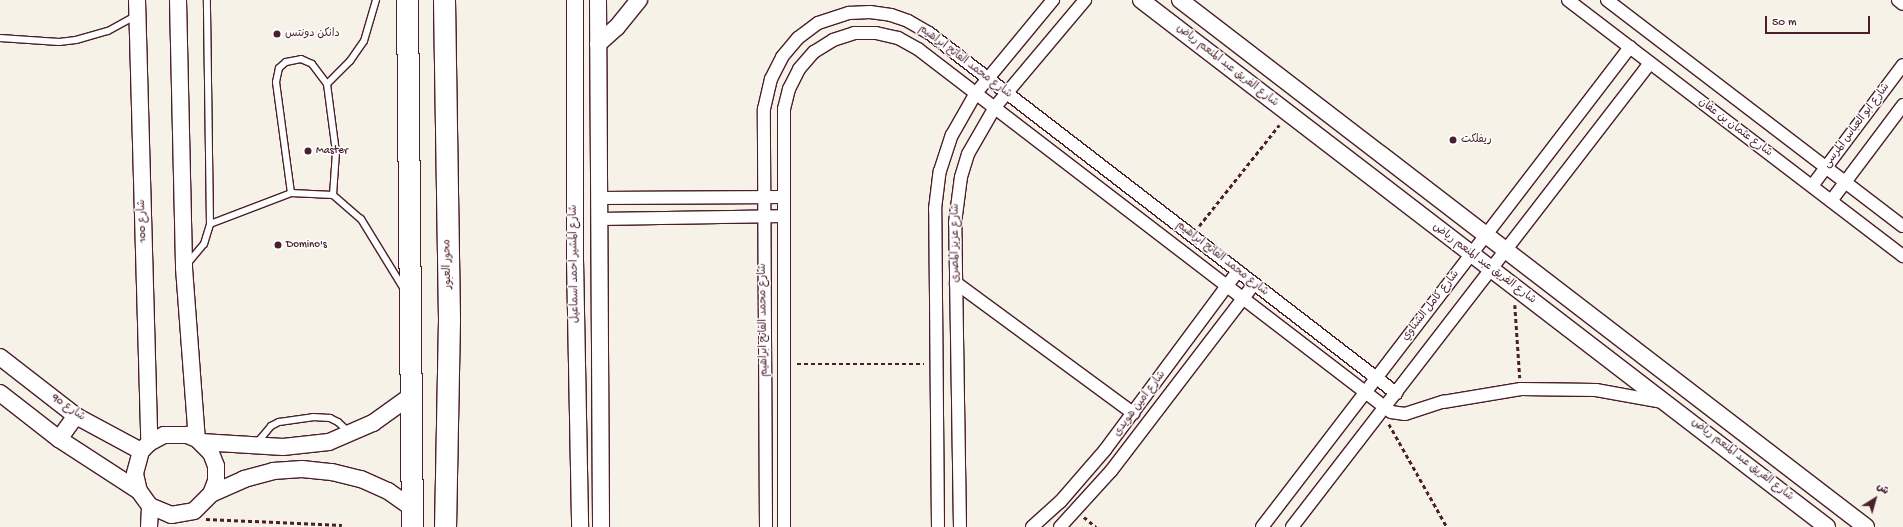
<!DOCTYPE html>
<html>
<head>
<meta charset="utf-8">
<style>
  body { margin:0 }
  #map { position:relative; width:1903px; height:527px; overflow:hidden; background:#f7f2e8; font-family:"Gochi Hand","Playpen Sans Arabic",sans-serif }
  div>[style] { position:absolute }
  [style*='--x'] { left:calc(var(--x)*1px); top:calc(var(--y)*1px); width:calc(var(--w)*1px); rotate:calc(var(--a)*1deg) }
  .path>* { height:2.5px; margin-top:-1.25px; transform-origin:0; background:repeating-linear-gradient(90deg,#4a1f2b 0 4px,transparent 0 7px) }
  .roads { filter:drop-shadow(1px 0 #4a1f2b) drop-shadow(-1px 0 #4a1f2b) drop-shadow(0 1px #4a1f2b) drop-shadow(0 -1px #4a1f2b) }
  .lane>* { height:6px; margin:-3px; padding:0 3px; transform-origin:3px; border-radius:3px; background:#fff }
  .street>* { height:12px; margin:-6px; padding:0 6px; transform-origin:6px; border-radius:6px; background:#fff }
  .secondary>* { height:16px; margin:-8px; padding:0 8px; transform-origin:8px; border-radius:8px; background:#fff }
  .highway>* { height:21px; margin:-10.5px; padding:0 10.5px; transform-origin:10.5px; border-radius:10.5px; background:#fff }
  .dots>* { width:11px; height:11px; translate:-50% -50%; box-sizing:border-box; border:2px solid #fff; border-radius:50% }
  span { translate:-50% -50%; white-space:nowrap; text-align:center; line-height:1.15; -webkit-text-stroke:3px #fff; paint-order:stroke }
  .poi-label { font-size:11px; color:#4a1f2b }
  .left { translate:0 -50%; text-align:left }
  .street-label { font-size:11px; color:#4a1f2b }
  .north { position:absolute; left:1855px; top:479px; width:40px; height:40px; -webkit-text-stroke:3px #fff; paint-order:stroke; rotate:37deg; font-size:11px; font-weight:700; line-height:16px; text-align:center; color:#4a1f2b }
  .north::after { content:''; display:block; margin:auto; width:14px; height:18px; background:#4a1f2b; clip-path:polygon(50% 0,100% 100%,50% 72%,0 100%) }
  .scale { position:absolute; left:1765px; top:16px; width:105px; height:18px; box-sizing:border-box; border:2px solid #4a1f2b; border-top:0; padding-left:5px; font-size:12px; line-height:14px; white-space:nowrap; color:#4a1f2b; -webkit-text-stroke:3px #fff; paint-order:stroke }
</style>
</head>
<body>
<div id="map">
  <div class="path">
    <i style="--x:1199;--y:226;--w:129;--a:-51.6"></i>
    <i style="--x:1515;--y:305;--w:73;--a:86.1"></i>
    <i style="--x:797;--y:364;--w:127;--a:0"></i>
    <i style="--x:1389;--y:424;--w:118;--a:60.6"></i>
    <i style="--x:1084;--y:517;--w:16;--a:40"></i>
    <i style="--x:206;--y:519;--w:136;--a:2.5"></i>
  </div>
  <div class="roads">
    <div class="lane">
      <i style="--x:0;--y:38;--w:59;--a:3.9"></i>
      <i style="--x:59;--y:42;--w:17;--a:-7"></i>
      <i style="--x:76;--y:40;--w:33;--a:-16"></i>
      <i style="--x:108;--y:31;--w:33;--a:-29"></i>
      <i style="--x:327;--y:84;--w:33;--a:-45"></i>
      <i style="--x:350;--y:61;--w:24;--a:-55"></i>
      <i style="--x:364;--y:41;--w:43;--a:-73.7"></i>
      <i style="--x:291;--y:193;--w:112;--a:-97.7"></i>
      <i style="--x:276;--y:82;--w:14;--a:-78"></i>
      <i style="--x:279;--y:68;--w:9;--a:-41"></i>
      <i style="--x:286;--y:62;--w:15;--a:-11"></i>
      <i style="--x:301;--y:59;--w:12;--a:24"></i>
      <i style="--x:312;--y:64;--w:25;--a:53"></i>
      <i style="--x:327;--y:84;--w:69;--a:82.5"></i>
      <i style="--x:336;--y:152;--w:43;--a:94"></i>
      <i style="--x:210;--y:224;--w:87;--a:-20.9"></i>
      <i style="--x:291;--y:193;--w:42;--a:2.7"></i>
      <i style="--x:333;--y:195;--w:37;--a:41"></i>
      <i style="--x:361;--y:219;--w:79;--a:58.5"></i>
      <i style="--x:187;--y:264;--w:26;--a:-50"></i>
      <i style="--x:204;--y:244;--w:21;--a:-73"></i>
      <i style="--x:210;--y:224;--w:224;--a:-90.8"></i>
      <i style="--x:256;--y:444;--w:23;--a:-50"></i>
      <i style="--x:271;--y:426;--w:9;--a:-27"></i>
      <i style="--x:279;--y:422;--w:34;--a:-8"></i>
      <i style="--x:313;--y:417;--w:17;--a:3"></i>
      <i style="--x:330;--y:418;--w:9;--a:27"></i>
      <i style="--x:338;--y:422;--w:16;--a:43"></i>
    </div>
    <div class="street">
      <i style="--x:1568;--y:0;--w:422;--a:37.4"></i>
      <i style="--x:1607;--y:0;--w:372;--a:37.4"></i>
      <i style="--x:1898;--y:0;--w:6;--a:39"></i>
      <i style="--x:1812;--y:186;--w:151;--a:-53.1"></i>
      <i style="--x:599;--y:198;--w:183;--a:-0.3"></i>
      <i style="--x:1831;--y:201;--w:120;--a:-53.1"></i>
      <i style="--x:599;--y:219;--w:183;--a:-0.9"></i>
      <i style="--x:956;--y:283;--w:220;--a:36.3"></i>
      <i style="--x:766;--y:527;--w:418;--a:-90.3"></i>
      <i style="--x:764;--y:109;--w:31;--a:-77"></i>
      <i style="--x:771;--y:79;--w:25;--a:-63"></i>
      <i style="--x:782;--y:57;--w:25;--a:-50"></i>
      <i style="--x:798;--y:38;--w:25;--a:-37"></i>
      <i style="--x:818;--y:23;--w:33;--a:-18"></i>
      <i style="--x:849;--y:13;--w:21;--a:-3"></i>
      <i style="--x:870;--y:12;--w:21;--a:8"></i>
      <i style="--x:891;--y:15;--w:18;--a:19"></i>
      <i style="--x:908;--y:21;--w:24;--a:30"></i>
      <i style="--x:929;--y:33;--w:590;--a:37.63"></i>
      <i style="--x:784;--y:527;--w:418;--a:-90"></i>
      <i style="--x:784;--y:109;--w:21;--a:-76"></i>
      <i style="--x:789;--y:89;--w:22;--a:-63"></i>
      <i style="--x:799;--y:69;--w:23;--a:-49"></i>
      <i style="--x:814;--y:52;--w:22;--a:-32"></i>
      <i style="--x:833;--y:40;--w:22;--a:-18"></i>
      <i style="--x:854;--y:33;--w:22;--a:0"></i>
      <i style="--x:876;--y:33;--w:23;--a:13"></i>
      <i style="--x:898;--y:38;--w:23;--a:29"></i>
      <i style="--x:918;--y:49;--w:596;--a:37.5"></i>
      <i style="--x:1391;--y:412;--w:14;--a:8"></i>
      <i style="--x:1405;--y:414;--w:40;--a:-18"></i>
      <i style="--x:1443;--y:402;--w:79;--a:-9.5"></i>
      <i style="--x:1521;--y:389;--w:75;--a:0.8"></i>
      <i style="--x:1596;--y:390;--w:68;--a:10.2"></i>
      <i style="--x:938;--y:527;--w:318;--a:-90.5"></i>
      <i style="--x:935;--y:209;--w:38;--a:-83"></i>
      <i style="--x:940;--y:171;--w:38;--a:-72"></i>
      <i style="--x:952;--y:135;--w:48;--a:-60.3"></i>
      <i style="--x:976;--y:93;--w:121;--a:-50.4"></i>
      <i style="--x:960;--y:527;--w:304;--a:-90.9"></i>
      <i style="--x:955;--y:223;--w:46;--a:-82.6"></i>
      <i style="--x:961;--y:177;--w:24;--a:-73"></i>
      <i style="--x:968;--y:154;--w:54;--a:-60.1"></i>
      <i style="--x:995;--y:107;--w:140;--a:-49.9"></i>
      <i style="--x:1032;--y:527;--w:38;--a:-42"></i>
      <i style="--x:1060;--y:502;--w:69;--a:-49.1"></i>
      <i style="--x:1105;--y:450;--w:223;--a:-53.4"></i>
      <i style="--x:1060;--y:527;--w:76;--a:-47.7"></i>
      <i style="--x:1111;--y:471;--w:235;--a:-52.6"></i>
      <i style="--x:1262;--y:527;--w:605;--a:-52.52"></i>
      <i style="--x:1292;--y:527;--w:586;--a:-52.35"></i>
    </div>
    <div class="secondary">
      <i style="--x:137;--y:0;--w:443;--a:88.4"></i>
      <i style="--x:178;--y:0;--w:268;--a:88.7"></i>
      <i style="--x:184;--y:268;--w:171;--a:85.7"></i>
      <i style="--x:575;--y:0;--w:260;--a:90"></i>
      <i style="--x:575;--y:260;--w:267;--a:88.9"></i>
      <i style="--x:598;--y:0;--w:527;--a:89.67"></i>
      <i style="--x:1141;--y:0;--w:865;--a:37.53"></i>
      <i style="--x:1180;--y:0;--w:865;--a:37.53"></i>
      <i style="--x:598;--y:44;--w:25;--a:-42"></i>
      <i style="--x:617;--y:27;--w:35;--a:-51"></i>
      <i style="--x:0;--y:357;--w:96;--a:37.8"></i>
      <i style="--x:76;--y:416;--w:74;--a:28.3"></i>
      <i style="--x:0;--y:393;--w:75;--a:37.9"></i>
      <i style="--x:59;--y:439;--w:95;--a:33"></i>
      <i style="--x:59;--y:439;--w:29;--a:-54"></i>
      <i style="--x:201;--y:442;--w:82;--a:3.5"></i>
      <i style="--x:283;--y:447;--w:46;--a:-6.2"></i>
      <i style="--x:329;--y:442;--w:48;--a:-23.4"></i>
      <i style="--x:373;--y:423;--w:48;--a:-35.7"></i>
      <i style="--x:211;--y:494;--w:14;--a:-69"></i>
      <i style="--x:216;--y:481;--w:15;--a:-90"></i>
      <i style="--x:216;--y:466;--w:14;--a:-111"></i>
      <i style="--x:211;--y:453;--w:20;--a:-135"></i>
      <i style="--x:197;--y:439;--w:11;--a:-158"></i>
      <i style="--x:187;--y:435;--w:23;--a:180"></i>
      <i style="--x:164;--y:435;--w:17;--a:152"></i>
      <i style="--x:149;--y:443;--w:11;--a:135"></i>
      <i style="--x:141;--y:451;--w:24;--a:105"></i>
      <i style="--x:135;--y:474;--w:17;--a:77"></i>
      <i style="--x:139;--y:491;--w:19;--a:54"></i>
      <i style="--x:150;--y:506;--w:23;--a:23"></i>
      <i style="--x:171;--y:515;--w:23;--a:-10"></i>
      <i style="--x:194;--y:511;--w:24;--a:-45"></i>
      <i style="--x:211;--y:494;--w:36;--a:-24"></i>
      <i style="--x:244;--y:479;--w:30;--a:-15"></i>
      <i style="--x:273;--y:471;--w:29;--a:-4"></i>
      <i style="--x:302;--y:469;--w:30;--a:6"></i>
      <i style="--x:332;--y:472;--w:30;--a:14"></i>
      <i style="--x:361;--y:479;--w:30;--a:24"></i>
      <i style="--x:388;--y:491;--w:29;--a:35"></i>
      <i style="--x:149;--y:527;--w:21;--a:-87"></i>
    </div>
    <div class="highway">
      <i style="--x:407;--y:0;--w:527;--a:89.46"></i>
      <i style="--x:444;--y:0;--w:320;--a:89.1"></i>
      <i style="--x:449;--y:320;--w:207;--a:91.1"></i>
    </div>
  </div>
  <div class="dots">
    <i style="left:277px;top:34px;background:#4a1f2b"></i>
    <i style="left:1453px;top:140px;background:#4a1f2b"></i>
    <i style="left:308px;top:151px;background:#4a1f2b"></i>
    <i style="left:278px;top:245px;background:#4a1f2b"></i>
  </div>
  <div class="poi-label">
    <span class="left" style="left:285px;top:34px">دانكن دونتس</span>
    <span class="left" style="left:1461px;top:140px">ريفلكت</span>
    <span class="left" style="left:316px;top:151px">Master</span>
    <span class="left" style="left:286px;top:245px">Domino's</span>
  </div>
  <div class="street-label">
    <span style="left:965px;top:62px;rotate:37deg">شارع محمد الفاتح ابراهيم</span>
    <span style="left:1227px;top:66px;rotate:38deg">شارع الفريق عبد المنعم رياض</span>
    <span style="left:1857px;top:126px;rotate:-53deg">شارع ابو العباس المرسى</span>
    <span style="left:1735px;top:128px;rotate:37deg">شارع عثمان بن عفان</span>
    <span style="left:143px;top:221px;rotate:-92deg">شارع 100</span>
    <span style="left:956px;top:243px;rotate:-90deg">شارع عزيز المصرى</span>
    <span style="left:1222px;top:259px;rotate:38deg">شارع محمد الفاتح ابراهيم</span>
    <span style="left:448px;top:264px;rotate:-91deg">محور العبور</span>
    <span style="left:575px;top:264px;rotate:-91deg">شارع المشير احمد اسماعيل</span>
    <span style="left:1484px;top:264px;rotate:37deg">شارع الفريق عبد المنعم رياض</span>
    <span style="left:1431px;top:306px;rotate:-52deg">شارع كامل الشناوي</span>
    <span style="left:764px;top:320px;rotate:-91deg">شارع محمد الفاتح ابراهيم</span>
    <span style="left:1140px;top:404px;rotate:-53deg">شارع امين هويدى</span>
    <span style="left:68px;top:408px;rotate:35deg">شارع 90</span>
    <span style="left:1742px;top:460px;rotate:38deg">شارع الفريق عبد المنعم رياض</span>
  </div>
  <div class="north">ش</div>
  <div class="scale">50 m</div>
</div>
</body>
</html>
